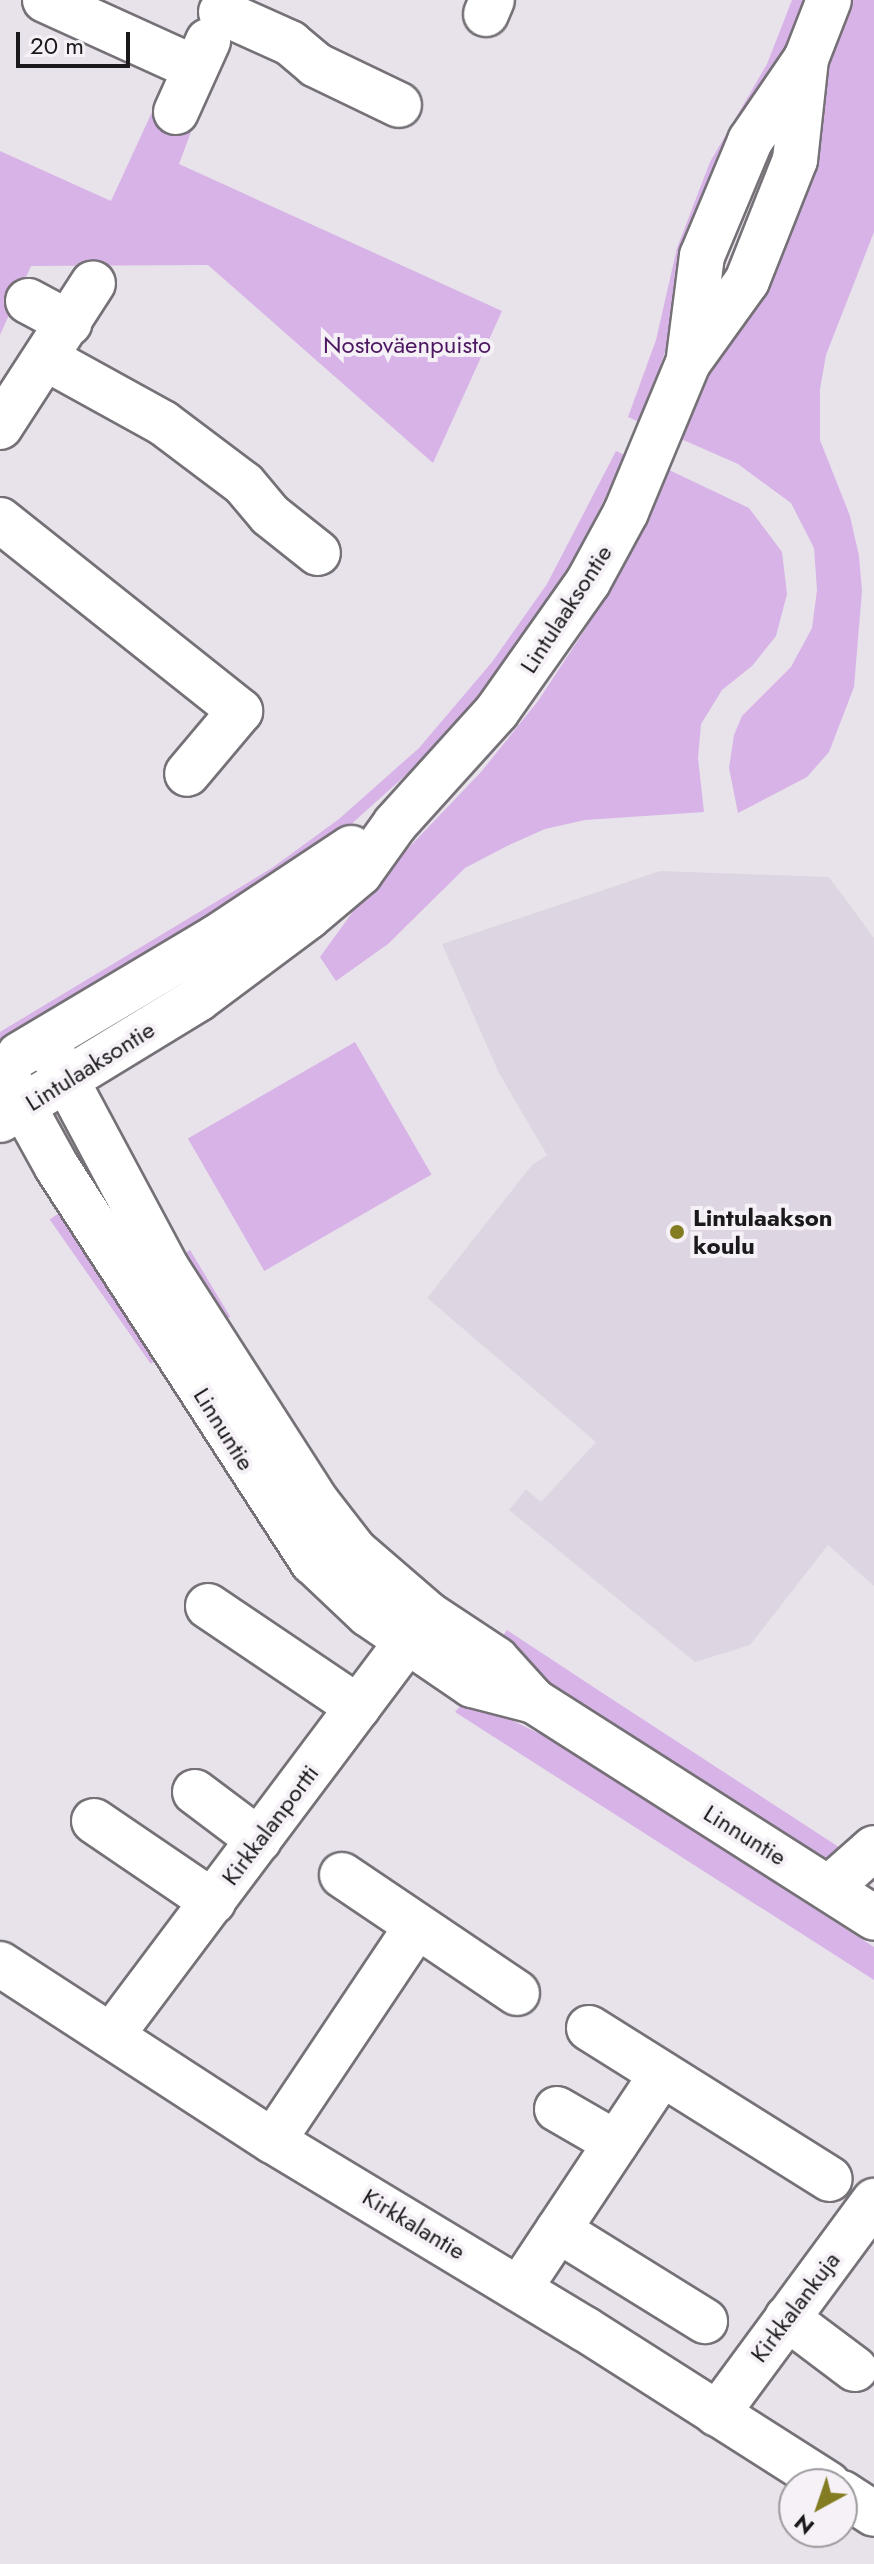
<!DOCTYPE html>
<html>
<head>
<meta charset="utf-8">
<style>
  body { margin:0 }
  #map { position:relative; width:874px; height:2564px; overflow:hidden; background:#e8e3ea; font-family:Jost,sans-serif }
  div>[style] { position:absolute }
  [style*='--x'] { left:calc(var(--x)*1px); top:calc(var(--y)*1px); width:calc(var(--w)*1px); rotate:calc(var(--a)*1deg) }
  .built>* { inset:0; background:#ded5e2 }
  .green>* { inset:0; background:#d7b3e7; transform-origin:0 0 }
  .roads { filter:drop-shadow(2px 0 #757177) drop-shadow(-2px 0 #757177) drop-shadow(0 2px #757177) drop-shadow(0 -2px #757177) }
  .minor>* { height:44px; margin:-22px; padding:0 22px; transform-origin:22px; border-radius:22px; background:#fff }
  .dots>* { width:22px; height:22px; translate:-50% -50%; box-sizing:border-box; border:4px solid #f5f1f7; border-radius:50% }
  span { translate:-50% -50%; white-space:nowrap; text-align:center; line-height:1.15; -webkit-text-stroke:8px #f5f1f7; paint-order:stroke }
  .park-label { font-size:24px; color:#4d1861 }
  .street-label { font-size:24px; color:#1b191b }
  .poi-label { font-size:24px; color:#1b191b; font-weight:700 }
  .left { translate:0 -50%; text-align:left }
  .north { position:absolute; left:778px; top:2468px; width:80px; height:80px; box-sizing:border-box; background:#f5f1f7; border:2px solid #9e9b9f; border-radius:50%; rotate:220deg; font-size:22px; font-weight:700; line-height:32px; text-align:center; color:#1b191b }
  .north::after { content:''; display:block; margin:auto; width:28px; height:36px; background:#837c22; clip-path:polygon(50% 0,100% 100%,50% 72%,0 100%) }
  .scale { position:absolute; left:16px; top:32px; width:114px; height:36px; box-sizing:border-box; border:4px solid #1b191b; border-top:0; padding-left:10px; font-size:24px; line-height:28px; white-space:nowrap; color:#1b191b; -webkit-text-stroke:6px #f5f1f7; paint-order:stroke }
</style>
</head>
<body>
<div id="map">
  <div class="built">
    <i style="clip-path:polygon(660px 871px,829px 877px,874px 938px,874px 1586px,828px 1545px,750px 1645px,695px 1662px,509px 1510px,526px 1489px,541px 1502px,596px 1442px,427px 1298px,532px 1165px,547px 1155px,499px 1073px,442px 944px)"></i>
  </div>
  <div class="green">
    <i style="clip-path:polygon(792px 0,806px 0,672px 331px,641px 423px,628px 417px,656px 340px,677px 248px,710px 162px,767px 64px)"></i>
    <i style="clip-path:polygon(853px 0,874px 0,874px 232px,826px 355px,820px 389px,820px 440px,850px 516px,859px 556px,862px 591px,854px 687px,829px 752px,807px 777px,738px 813px,729px 768px,734px 735px,742px 716px,791px 667px,812px 628px,817px 590px,814px 548px,791px 503px,738px 464px,681px 439px)"></i>
    <i style="clip-path:polygon(158px 99px,198px 113px,179px 164px,502px 311px,433px 463px,208px 265px,31px 266px,0 335px,0 151px,111px 201px)"></i>
    <i style="clip-path:polygon(616px 451px,627px 456px,556px 592px,502px 668px,427px 756px,347px 828px,0 1053px,0 1032px,272px 868px,339px 819px,419px 748px,492px 662px,547px 584px)"></i>
    <i style="clip-path:polygon(669px 470px,749px 508px,782px 552px,787px 594px,776px 636px,752px 666px,722px 690px,701px 724px,698px 758px,704px 812px,585px 820px,545px 829px,507px 846px,465px 868px,388px 944px,336px 981px,320px 957px,370px 888px,481px 772px,538px 701px,590px 622px)"></i>
    <i style="left:355px;top:1042px;width:153px;height:193px;rotate:60deg"></i>
    <i style="left:62px;top:1211px;width:176px;height:15px;rotate:55deg"></i>
    <i style="left:190px;top:1250px;width:78px;height:14px;rotate:59deg"></i>
    <i style="clip-path:polygon(507px 1630px,601px 1692px,845px 1851px,822px 1862px,604px 1723px,496px 1645px)"></i>
    <i style="clip-path:polygon(467px 1698px,546px 1737px,874px 1947px,874px 1980px,455px 1712px)"></i>
  </div>
  <div class="roads">
    <div class="minor">
      <i style="--x:45;--y:0;--w:165;--a:24.4"></i>
      <i style="--x:221;--y:12;--w:76;--a:24.2"></i>
      <i style="--x:290;--y:43;--w:34;--a:40"></i>
      <i style="--x:316;--y:65;--w:92;--a:25.7"></i>
      <i style="--x:486;--y:14;--w:15;--a:-67"></i>
      <i style="--x:176;--y:112;--w:78;--a:-65.7"></i>
      <i style="--x:28;--y:301;--w:47;--a:28.2"></i>
      <i style="--x:689;--y:357;--w:102;--a:-82.7"></i>
      <i style="--x:702;--y:256;--w:125;--a:-67.3"></i>
      <i style="--x:750;--y:141;--w:99;--a:-55.7"></i>
      <i style="--x:806;--y:59;--w:63;--a:-68.7"></i>
      <i style="--x:47;--y:359;--w:132;--a:28.9"></i>
      <i style="--x:163;--y:423;--w:101;--a:37"></i>
      <i style="--x:244;--y:484;--w:40;--a:50"></i>
      <i style="--x:270;--y:515;--w:61;--a:38.4"></i>
      <i style="--x:0;--y:427;--w:171;--a:-57.1"></i>
      <i style="--x:0;--y:520;--w:307;--a:38.5"></i>
      <i style="--x:240;--y:711;--w:82;--a:130.1"></i>
      <i style="--x:45;--y:1040;--w:261;--a:61.9"></i>
      <i style="--x:168;--y:1270;--w:276;--a:57.3"></i>
      <i style="--x:317;--y:1502;--w:62;--a:52.2"></i>
      <i style="--x:355;--y:1551;--w:96;--a:40.8"></i>
      <i style="--x:428;--y:1614;--w:82;--a:33.5"></i>
      <i style="--x:496;--y:1659;--w:57;--a:47.9"></i>
      <i style="--x:534;--y:1701;--w:403;--a:32.5"></i>
      <i style="--x:19;--y:1055;--w:230;--a:-30.8"></i>
      <i style="--x:217;--y:937;--w:161;--a:-33.6"></i>
      <i style="--x:1;--y:1066;--w:115;--a:61"></i>
      <i style="--x:57;--y:1167;--w:471;--a:57.1"></i>
      <i style="--x:313;--y:1562;--w:76;--a:43.4"></i>
      <i style="--x:368;--y:1614;--w:126;--a:34.3"></i>
      <i style="--x:472;--y:1685;--w:64;--a:14.5"></i>
      <i style="--x:0;--y:1120;--w:232;--a:-31.4"></i>
      <i style="--x:198;--y:999;--w:137;--a:-36.7"></i>
      <i style="--x:308;--y:917;--w:68;--a:-40.2"></i>
      <i style="--x:360;--y:873;--w:60;--a:-54.5"></i>
      <i style="--x:395;--y:824;--w:152;--a:-47.9"></i>
      <i style="--x:497;--y:711;--w:158;--a:-54.8"></i>
      <i style="--x:588;--y:582;--w:80;--a:-61.5"></i>
      <i style="--x:626;--y:512;--w:161;--a:-67.4"></i>
      <i style="--x:688;--y:363;--w:101;--a:-54.3"></i>
      <i style="--x:747;--y:281;--w:130;--a:-68.4"></i>
      <i style="--x:795;--y:160;--w:102;--a:-83.8"></i>
      <i style="--x:208;--y:1606;--w:181;--a:34"></i>
      <i style="--x:195;--y:1792;--w:80;--a:36.9"></i>
      <i style="--x:94;--y:1821;--w:144;--a:34.2"></i>
      <i style="--x:342;--y:1875;--w:211;--a:34"></i>
      <i style="--x:829;--y:1888;--w:60;--a:-41.6"></i>
      <i style="--x:0;--y:1964;--w:325;--a:33"></i>
      <i style="--x:273;--y:2141;--w:364;--a:31.1"></i>
      <i style="--x:585;--y:2329;--w:288;--a:32.5"></i>
      <i style="--x:589;--y:2028;--w:284;--a:32.1"></i>
      <i style="--x:111;--y:2036;--w:521;--a:-53.11"></i>
      <i style="--x:557;--y:2109;--w:68;--a:30"></i>
      <i style="--x:273;--y:2141;--w:255;--a:-56.2"></i>
      <i style="--x:558;--y:2230;--w:173;--a:31.8"></i>
      <i style="--x:519;--y:2289;--w:258;--a:-56.4"></i>
      <i style="--x:787;--y:2318;--w:85;--a:36.9"></i>
      <i style="--x:717;--y:2414;--w:265;--a:-53.6"></i>
      <i style="--x:842;--y:2493;--w:38;--a:33"></i>
    </div>
  </div>
  <div class="dots">
    <i style="left:677px;top:1232px;background:#837c22"></i>
  </div>
  <div class="park-label">
    <span style="left:407px;top:345px">Nostoväenpuisto</span>
  </div>
  <div class="street-label">
    <span style="left:566px;top:609px;rotate:-57deg">Lintulaaksontie</span>
    <span style="left:90px;top:1066px;rotate:-32deg">Lintulaaksontie</span>
    <span style="left:224px;top:1429px;rotate:58deg">Linnuntie</span>
    <span style="left:270px;top:1825px;rotate:-53deg">Kirkkalanportti</span>
    <span style="left:745px;top:1835px;rotate:32deg">Linnuntie</span>
    <span style="left:414px;top:2224px;rotate:31deg">Kirkkalantie</span>
    <span style="left:795px;top:2307px;rotate:-53deg">Kirkkalankuja</span>
  </div>
  <div class="poi-label">
    <span class="left" style="left:693px;top:1232px">Lintulaakson<br>koulu</span>
  </div>
  <div class="north">N</div>
  <div class="scale">20 m</div>
</div>
</body>
</html>
